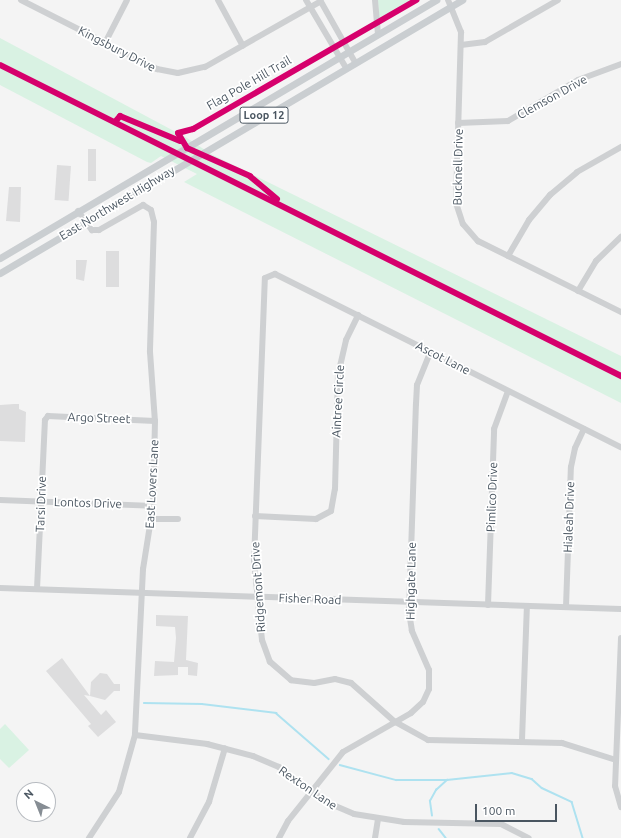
<!DOCTYPE html>
<html>
<head>
<meta charset="utf-8">
<style>
  body { margin:0 }
  #map { position:relative; width:621px; height:838px; overflow:hidden; background:#f4f4f4; font-family:Ubuntu,sans-serif }
  div>[style] { position:absolute }
  [style*='--x'] { left:calc(var(--x)*1px); top:calc(var(--y)*1px); width:calc(var(--w)*1px); rotate:calc(var(--a)*1deg) }
  .green>* { inset:0; background:#d9f2e3 }
  .stream>* { height:1.5px; margin:-0.75px; padding:0 0.75px; transform-origin:0.75px; border-radius:0.75px; background:#aee2f0 }
  .building>* { inset:0; background:#ddddde; transform-origin:0 0 }
  .minor>* { height:6px; margin:-3px; padding:0 3px; transform-origin:3px; border-radius:3px; background:#ced0d2 }
  .major>* { height:7px; margin:-3.5px; padding:0 3.5px; transform-origin:3.5px; border-radius:3.5px; background:#caced1 }
  .cycleway>* { height:6px; margin:-3px; padding:0 3px; transform-origin:3px; border-radius:3px; background:#d6006c }
  span { translate:-50% -50%; white-space:nowrap; text-align:center; line-height:1.15; -webkit-text-stroke:3.5px #fff; paint-order:stroke }
  .shield-label span { padding:1px 3px; background:#fff; border:1px solid; border-radius:3px; -webkit-text-stroke-width:0 }
  .shield-label { font-size:11px; color:#4a5661; font-weight:700 }
  .street-label { font-size:12px; color:#4a5661 }
  .north { position:absolute; left:16px; top:782px; width:40px; height:40px; box-sizing:border-box; background:#fff; border:1px solid #b7bbc0; border-radius:50%; rotate:317deg; font-size:11px; font-weight:700; line-height:16px; text-align:center; color:#4a5661 }
  .north::after { content:''; display:block; margin:auto; width:14px; height:18px; background:#868d94; clip-path:polygon(50% 0,100% 100%,50% 72%,0 100%) }
  .scale { position:absolute; left:475px; top:804px; width:82px; height:18px; box-sizing:border-box; border:2px solid #4a5661; border-top:0; padding-left:5px; font-size:12px; line-height:14px; white-space:nowrap; color:#4a5661; -webkit-text-stroke:3px #fff; paint-order:stroke }
</style>
</head>
<body>
<div id="map">
  <div class="green">
    <i style="clip-path:polygon(378px 0,413px 0,379px 19px)"></i>
    <i style="clip-path:polygon(0 38px,187px 138px,211px 154px,621px 356px,621px 403px,184px 182px,197px 174px,161px 156px,151px 163px,147px 162px,0 85px)"></i>
    <i style="clip-path:polygon(5px 724px,29px 750px,9px 768px,0 759px,0 729px)"></i>
  </div>
  <div class="stream">
    <i style="--x:144;--y:703;--w:58;--a:1"></i>
    <i style="--x:202;--y:704;--w:75;--a:6.9"></i>
    <i style="--x:276;--y:713;--w:70;--a:41"></i>
    <i style="--x:340;--y:765;--w:58;--a:15"></i>
    <i style="--x:396;--y:780;--w:51;--a:0"></i>
    <i style="--x:447;--y:780;--w:65;--a:-6.1"></i>
    <i style="--x:512;--y:773;--w:21;--a:17"></i>
    <i style="--x:532;--y:779;--w:13;--a:42"></i>
    <i style="--x:542;--y:788;--w:33;--a:25"></i>
    <i style="--x:572;--y:802;--w:38;--a:73"></i>
    <i style="--x:432;--y:816;--w:15;--a:-98"></i>
    <i style="--x:430;--y:801;--w:13;--a:-61"></i>
    <i style="--x:436;--y:790;--w:15;--a:-42"></i>
    <i style="--x:439;--y:829;--w:11;--a:52"></i>
  </div>
  <div class="building">
    <i style="left:88px;top:149px;width:8px;height:32px"></i>
    <i style="left:57px;top:165px;width:14px;height:35px;rotate:4deg"></i>
    <i style="clip-path:polygon(9px 187px,21px 187px,20px 222px,6px 221px)"></i>
    <i style="left:106px;top:251px;width:13px;height:36px"></i>
    <i style="clip-path:polygon(76px 260px,87px 260px,84px 281px,76px 279px)"></i>
    <i style="clip-path:polygon(14px 404px,19px 404px,19px 409px,26px 412px,25px 442px,0 441px,0 405px)"></i>
    <i style="clip-path:polygon(156px 615px,188px 616px,186px 660px,198px 663px,197px 676px,188px 675px,188px 667px,178px 667px,178px 675px,154px 676px,155px 661px,174px 662px,176px 638px,175px 627px,156px 626px)"></i>
    <i style="clip-path:polygon(62px 658px,90px 696px,84px 695px,101px 715px,106px 710px,116px 722px,98px 737px,88px 726px,91px 724px,46px 671px)"></i>
    <i style="clip-path:polygon(100px 673px,107px 674px,114px 684px,120px 684px,120px 691px,114px 691px,105px 700px,90px 696px,91px 682px)"></i>
  </div>
  <div class="minor">
    <i style="--x:21;--y:0;--w:153;--a:26.9"></i>
    <i style="--x:157;--y:69;--w:21;--a:11"></i>
    <i style="--x:178;--y:73;--w:28;--a:-13"></i>
    <i style="--x:205;--y:67;--w:133;--a:-29.6"></i>
    <i style="--x:218;--y:0;--w:52;--a:61.5"></i>
    <i style="--x:306;--y:0;--w:79;--a:59.5"></i>
    <i style="--x:320;--y:0;--w:71;--a:60.6"></i>
    <i style="--x:375;--y:0;--w:34;--a:85"></i>
    <i style="--x:448;--y:0;--w:35;--a:68"></i>
    <i style="--x:461;--y:32;--w:171;--a:91.7"></i>
    <i style="--x:456;--y:203;--w:22;--a:72"></i>
    <i style="--x:463;--y:224;--w:23;--a:49"></i>
    <i style="--x:478;--y:241;--w:160;--a:26.4"></i>
    <i style="--x:105;--y:43;--w:48;--a:-62.9"></i>
    <i style="--x:461;--y:45;--w:24;--a:-7"></i>
    <i style="--x:485;--y:42;--w:84;--a:-29.9"></i>
    <i style="--x:458;--y:123;--w:50;--a:-2.3"></i>
    <i style="--x:508;--y:121;--w:81;--a:-30.4"></i>
    <i style="--x:578;--y:80;--w:46;--a:-20.4"></i>
    <i style="--x:78;--y:211;--w:24;--a:54"></i>
    <i style="--x:92;--y:230;--w:7;--a:0"></i>
    <i style="--x:99;--y:230;--w:51;--a:-29.6"></i>
    <i style="--x:143;--y:205;--w:9;--a:32"></i>
    <i style="--x:151;--y:210;--w:12;--a:76"></i>
    <i style="--x:154;--y:222;--w:130;--a:91.8"></i>
    <i style="--x:150;--y:352;--w:69;--a:85.9"></i>
    <i style="--x:155;--y:421;--w:85;--a:91.3"></i>
    <i style="--x:153;--y:506;--w:64;--a:99"></i>
    <i style="--x:143;--y:569;--w:166;--a:92.8"></i>
    <i style="--x:135;--y:735;--w:59;--a:105.7"></i>
    <i style="--x:119;--y:792;--w:55;--a:123.1"></i>
    <i style="--x:508;--y:256;--w:42;--a:-59.7"></i>
    <i style="--x:529;--y:220;--w:33;--a:-50"></i>
    <i style="--x:550;--y:195;--w:35;--a:-40"></i>
    <i style="--x:577;--y:172;--w:51;--a:-29.6"></i>
    <i style="--x:578;--y:291;--w:35;--a:-59"></i>
    <i style="--x:596;--y:261;--w:35;--a:-44"></i>
    <i style="--x:0;--y:500;--w:153;--a:2.2"></i>
    <i style="--x:255;--y:516;--w:61;--a:2.8"></i>
    <i style="--x:316;--y:519;--w:17;--a:-28"></i>
    <i style="--x:331;--y:511;--w:22;--a:-80"></i>
    <i style="--x:335;--y:489;--w:114;--a:-88.5"></i>
    <i style="--x:338;--y:375;--w:36;--a:-77"></i>
    <i style="--x:346;--y:340;--w:28;--a:-64"></i>
    <i style="--x:152;--y:519;--w:26;--a:0"></i>
    <i style="--x:0;--y:588;--w:621;--a:1.94"></i>
    <i style="--x:37;--y:589;--w:169;--a:-87.3"></i>
    <i style="--x:45;--y:420;--w:5;--a:-53"></i>
    <i style="--x:48;--y:416;--w:107;--a:2.7"></i>
    <i style="--x:488;--y:605;--w:176;--a:-88"></i>
    <i style="--x:494;--y:429;--w:40;--a:-69.8"></i>
    <i style="--x:566;--y:607;--w:140;--a:-88"></i>
    <i style="--x:571;--y:467;--w:19;--a:-78"></i>
    <i style="--x:575;--y:448;--w:21;--a:-65"></i>
    <i style="--x:621;--y:638;--w:148;--a:92.3"></i>
    <i style="--x:615;--y:786;--w:22;--a:74"></i>
    <i style="--x:135;--y:735;--w:73;--a:7.1"></i>
    <i style="--x:207;--y:744;--w:48;--a:14.6"></i>
    <i style="--x:253;--y:756;--w:28;--a:23"></i>
    <i style="--x:279;--y:767;--w:59;--a:36.7"></i>
    <i style="--x:326;--y:802;--w:30;--a:23"></i>
    <i style="--x:354;--y:814;--w:51;--a:9.1"></i>
    <i style="--x:404;--y:822;--w:97;--a:1.2"></i>
    <i style="--x:501;--y:824;--w:31;--a:27"></i>
    <i style="--x:522;--y:740;--w:134;--a:-87.9"></i>
    <i style="--x:616;--y:760;--w:57;--a:-162.5"></i>
    <i style="--x:562;--y:743;--w:134;--a:-178.7"></i>
    <i style="--x:428;--y:740;--w:38;--a:-151"></i>
    <i style="--x:395;--y:722;--w:59;--a:-138.4"></i>
    <i style="--x:351;--y:683;--w:16;--a:-166"></i>
    <i style="--x:335;--y:679;--w:21;--a:169"></i>
    <i style="--x:314;--y:683;--w:23;--a:-173"></i>
    <i style="--x:291;--y:680;--w:28;--a:-139"></i>
    <i style="--x:270;--y:662;--w:23;--a:-110"></i>
    <i style="--x:262;--y:640;--w:79;--a:-95.8"></i>
    <i style="--x:254;--y:561;--w:283;--a:-87.8"></i>
    <i style="--x:265;--y:278;--w:11;--a:-22"></i>
    <i style="--x:275;--y:274;--w:387;--a:26.6"></i>
    <i style="--x:190;--y:838;--w:41;--a:-62.2"></i>
    <i style="--x:209;--y:802;--w:56;--a:-73.5"></i>
    <i style="--x:279;--y:838;--w:19;--a:-62"></i>
    <i style="--x:288;--y:821;--w:88;--a:-51.4"></i>
    <i style="--x:343;--y:752;--w:78;--a:-29.8"></i>
    <i style="--x:411;--y:713;--w:16;--a:-43"></i>
    <i style="--x:423;--y:702;--w:14;--a:-65"></i>
    <i style="--x:429;--y:689;--w:19;--a:-90"></i>
    <i style="--x:429;--y:670;--w:43;--a:-113.6"></i>
    <i style="--x:412;--y:631;--w:18;--a:-99"></i>
    <i style="--x:409;--y:613;--w:209;--a:-88.1"></i>
    <i style="--x:416;--y:404;--w:19;--a:-87"></i>
    <i style="--x:417;--y:385;--w:35;--a:-68"></i>
    <i style="--x:375;--y:838;--w:18;--a:-81"></i>
  </div>
  <div class="major">
    <i style="--x:0;--y:258;--w:507;--a:-30.61"></i>
    <i style="--x:0;--y:273;--w:537;--a:-30.58"></i>
  </div>
  <div class="cycleway">
    <i style="--x:0;--y:65;--w:695;--a:26.6"></i>
    <i style="--x:115;--y:122;--w:8;--a:-50"></i>
    <i style="--x:120;--y:116;--w:65;--a:22.6"></i>
    <i style="--x:277;--y:199;--w:35;--a:-140"></i>
    <i style="--x:250;--y:176;--w:69;--a:-156"></i>
    <i style="--x:187;--y:148;--w:17;--a:-121"></i>
    <i style="--x:178;--y:133;--w:16;--a:-15"></i>
    <i style="--x:193;--y:129;--w:258;--a:-30"></i>
  </div>
  <div class="shield-label">
    <span style="left:264px;top:115px">Loop 12</span>
  </div>
  <div class="street-label">
    <span style="left:117px;top:49px;rotate:27deg">Kingsbury Drive</span>
    <span style="left:249px;top:83px;rotate:-30deg">Flag Pole Hill Trail</span>
    <span style="left:552px;top:97px;rotate:-29deg">Clemson Drive</span>
    <span style="left:458px;top:167px;rotate:-89deg">Bucknell Drive</span>
    <span style="left:117px;top:203px;rotate:-31deg">East Northwest Highway</span>
    <span style="left:443px;top:358px;rotate:27deg">Ascot Lane</span>
    <span style="left:338px;top:401px;rotate:-87deg">Aintree Circle</span>
    <span style="left:99px;top:418px;rotate:2deg">Argo Street</span>
    <span style="left:152px;top:484px;rotate:-87deg">East Lovers Lane</span>
    <span style="left:492px;top:497px;rotate:-88deg">Pimlico Drive</span>
    <span style="left:88px;top:503px;rotate:2deg">Lontos Drive</span>
    <span style="left:41px;top:504px;rotate:-88deg">Tarsi Drive</span>
    <span style="left:569px;top:517px;rotate:-88deg">Hialeah Drive</span>
    <span style="left:411px;top:581px;rotate:-89deg">Highgate Lane</span>
    <span style="left:258px;top:587px;rotate:-94deg">Ridgemont Drive</span>
    <span style="left:310px;top:599px;rotate:2deg">Fisher Road</span>
    <span style="left:308px;top:788px;rotate:34deg">Rexton Lane</span>
  </div>
  <div class="north">N</div>
  <div class="scale">100 m</div>
</div>
</body>
</html>
